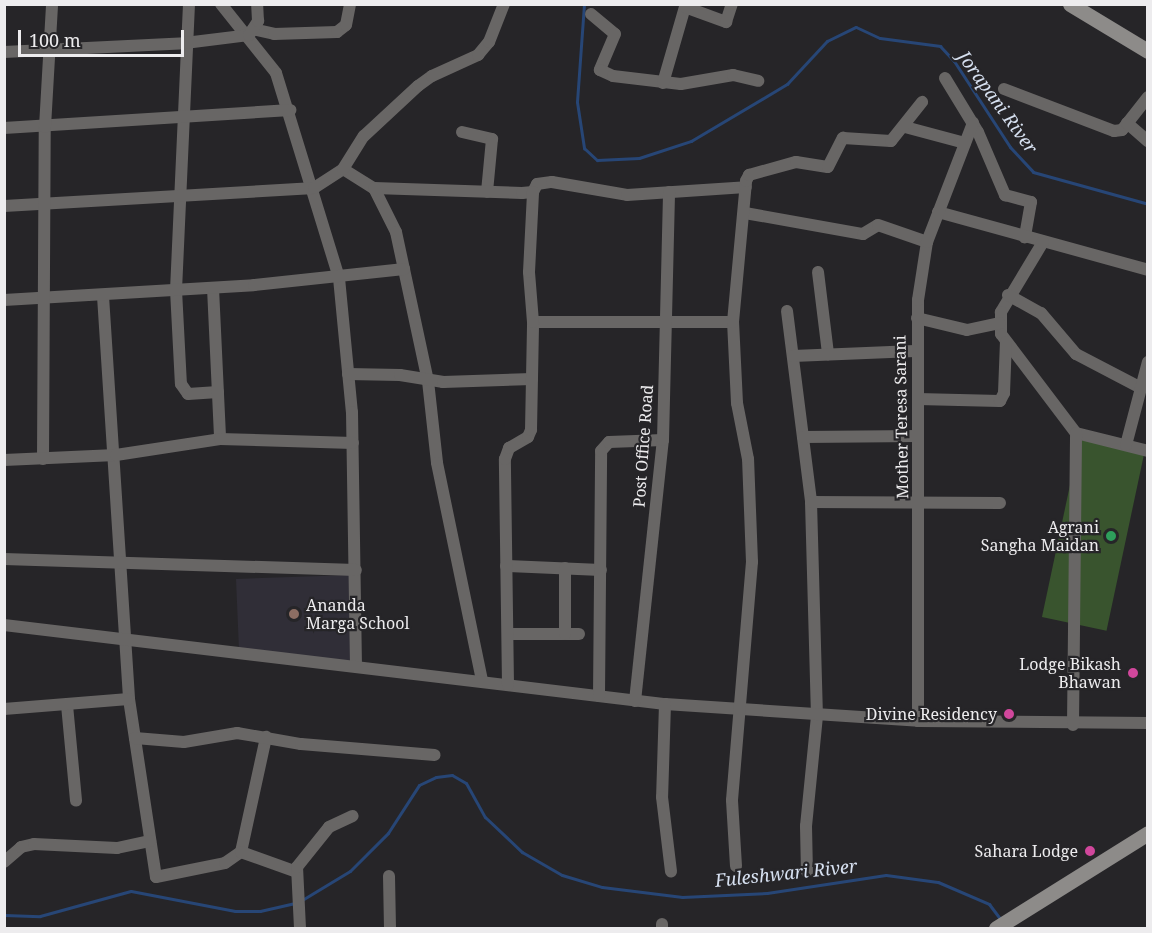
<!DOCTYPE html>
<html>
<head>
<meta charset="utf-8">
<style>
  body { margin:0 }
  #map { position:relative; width:1152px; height:933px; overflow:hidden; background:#262528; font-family:"Noto Serif",serif }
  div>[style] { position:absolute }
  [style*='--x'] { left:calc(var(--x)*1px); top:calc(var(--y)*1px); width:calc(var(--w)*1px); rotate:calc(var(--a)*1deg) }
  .built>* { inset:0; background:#302e37 }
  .green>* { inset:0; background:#39542e; transform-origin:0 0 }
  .stream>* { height:3px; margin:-1.5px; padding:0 1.5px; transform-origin:1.5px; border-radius:1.5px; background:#274676 }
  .street>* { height:12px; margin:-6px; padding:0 6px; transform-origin:6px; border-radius:6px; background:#686665 }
  .secondary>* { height:15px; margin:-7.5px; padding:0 7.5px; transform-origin:7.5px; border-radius:7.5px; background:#8d8b89 }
  .dots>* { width:16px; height:16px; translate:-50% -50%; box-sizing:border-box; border:3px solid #262528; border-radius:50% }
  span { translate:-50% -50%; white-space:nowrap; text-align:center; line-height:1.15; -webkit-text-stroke:4.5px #262528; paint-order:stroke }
  .street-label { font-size:16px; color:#edecee }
  .poi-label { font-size:16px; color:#edecee }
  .right { translate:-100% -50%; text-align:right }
  .left { translate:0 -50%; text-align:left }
  .water-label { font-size:18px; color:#d7e1f1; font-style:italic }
  .frame { position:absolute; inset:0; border:6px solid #edecee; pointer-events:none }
  .scale { position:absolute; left:18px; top:30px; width:166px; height:27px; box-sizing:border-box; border:3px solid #edecee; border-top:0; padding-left:8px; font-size:18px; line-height:21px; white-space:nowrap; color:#edecee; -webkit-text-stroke:4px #262528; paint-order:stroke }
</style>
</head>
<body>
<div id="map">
  <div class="built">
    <i style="clip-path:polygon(351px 575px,350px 661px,239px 650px,236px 579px)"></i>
  </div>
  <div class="green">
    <i style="left:1080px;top:438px;width:66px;height:183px;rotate:12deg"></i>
  </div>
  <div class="stream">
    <i style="--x:584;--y:4;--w:98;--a:94.1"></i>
    <i style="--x:577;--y:102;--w:47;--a:81.3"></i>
    <i style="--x:584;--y:148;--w:18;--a:43"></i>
    <i style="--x:597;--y:160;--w:42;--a:-2.7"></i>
    <i style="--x:639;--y:158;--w:55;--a:-18.1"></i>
    <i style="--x:691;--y:141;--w:112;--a:-30.7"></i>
    <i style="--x:787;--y:84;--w:59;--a:-47.1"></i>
    <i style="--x:827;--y:41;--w:32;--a:-26"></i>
    <i style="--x:856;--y:27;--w:26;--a:25"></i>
    <i style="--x:880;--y:38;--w:61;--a:7.6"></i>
    <i style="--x:940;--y:46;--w:21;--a:47"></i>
    <i style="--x:954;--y:61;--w:103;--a:56.9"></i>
    <i style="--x:1010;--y:147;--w:34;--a:47"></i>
    <i style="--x:1033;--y:172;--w:119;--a:15.5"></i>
    <i style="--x:302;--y:900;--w:56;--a:-31.1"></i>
    <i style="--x:350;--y:871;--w:54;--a:-45"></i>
    <i style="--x:388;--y:833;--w:57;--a:-57.1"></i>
    <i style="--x:419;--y:785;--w:19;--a:-25"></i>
    <i style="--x:436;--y:777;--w:16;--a:-7"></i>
    <i style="--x:452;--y:775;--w:16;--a:30"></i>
    <i style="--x:466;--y:783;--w:39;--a:61"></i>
    <i style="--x:485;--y:817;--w:51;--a:43.4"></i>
    <i style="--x:522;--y:852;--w:46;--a:29.9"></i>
    <i style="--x:562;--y:875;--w:42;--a:16.7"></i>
    <i style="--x:602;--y:887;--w:81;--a:7.1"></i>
    <i style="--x:682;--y:897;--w:85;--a:-2.7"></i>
    <i style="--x:767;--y:893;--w:120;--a:-8.6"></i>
    <i style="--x:886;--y:875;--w:52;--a:7.7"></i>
    <i style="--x:938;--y:882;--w:56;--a:23.3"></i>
    <i style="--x:989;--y:904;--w:20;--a:53"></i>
    <i style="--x:4;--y:915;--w:36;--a:2"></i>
    <i style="--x:40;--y:916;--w:94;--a:-15.4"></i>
    <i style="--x:131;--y:891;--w:106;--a:10.9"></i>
    <i style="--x:235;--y:911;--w:25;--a:0"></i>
    <i style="--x:260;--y:911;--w:37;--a:-13"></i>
  </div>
  <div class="street">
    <i style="--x:189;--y:4;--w:286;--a:92.6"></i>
    <i style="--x:176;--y:290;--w:94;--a:87"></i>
    <i style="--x:181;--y:384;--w:12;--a:55"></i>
    <i style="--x:188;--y:394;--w:30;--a:-4"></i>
    <i style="--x:221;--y:4;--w:88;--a:51.4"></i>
    <i style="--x:276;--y:73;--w:214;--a:72.9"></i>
    <i style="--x:339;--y:278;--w:135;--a:84.5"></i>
    <i style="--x:352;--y:412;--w:254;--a:89.1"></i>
    <i style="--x:591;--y:14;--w:31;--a:40"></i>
    <i style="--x:615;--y:34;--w:39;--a:113"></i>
    <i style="--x:600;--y:70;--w:14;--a:25"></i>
    <i style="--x:613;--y:76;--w:68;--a:6.7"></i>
    <i style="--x:681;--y:84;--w:53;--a:-9.8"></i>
    <i style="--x:733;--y:75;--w:26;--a:13"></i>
    <i style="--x:253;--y:29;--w:22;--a:13"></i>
    <i style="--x:274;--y:34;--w:63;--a:-1.8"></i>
    <i style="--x:337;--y:32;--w:11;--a:-38"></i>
    <i style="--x:346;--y:25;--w:21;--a:-79"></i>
    <i style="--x:4;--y:52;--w:181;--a:-2.8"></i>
    <i style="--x:185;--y:43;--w:64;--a:-7.1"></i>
    <i style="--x:249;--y:35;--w:17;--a:-57"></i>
    <i style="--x:258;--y:21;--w:17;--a:-93"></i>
    <i style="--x:945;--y:78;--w:63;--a:58.6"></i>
    <i style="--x:978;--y:132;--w:69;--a:66.8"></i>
    <i style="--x:1005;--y:195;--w:27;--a:15"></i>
    <i style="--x:1031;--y:202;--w:36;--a:100"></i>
    <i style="--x:663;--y:83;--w:79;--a:-73.9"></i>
    <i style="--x:685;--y:7;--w:44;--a:20.1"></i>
    <i style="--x:726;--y:22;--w:19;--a:-72"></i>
    <i style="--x:1004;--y:89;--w:118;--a:20.9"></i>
    <i style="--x:1114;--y:131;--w:8;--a:-7"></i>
    <i style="--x:1122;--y:130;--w:42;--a:-51.8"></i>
    <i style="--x:1127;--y:123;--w:28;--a:41"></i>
    <i style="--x:905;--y:127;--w:62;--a:14.9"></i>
    <i style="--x:4;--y:128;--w:287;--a:-3.6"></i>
    <i style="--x:462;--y:132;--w:31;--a:13"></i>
    <i style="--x:492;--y:139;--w:53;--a:95.4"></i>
    <i style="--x:343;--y:169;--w:36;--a:32"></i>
    <i style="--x:374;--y:188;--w:148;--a:1.9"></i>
    <i style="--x:522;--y:193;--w:11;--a:-5"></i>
    <i style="--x:533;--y:192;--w:9;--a:-63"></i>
    <i style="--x:537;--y:184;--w:15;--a:-8"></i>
    <i style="--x:552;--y:182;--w:76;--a:9.8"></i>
    <i style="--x:627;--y:195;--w:119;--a:-3.8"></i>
    <i style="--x:374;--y:188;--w:49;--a:63.4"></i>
    <i style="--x:396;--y:232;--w:152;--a:77.9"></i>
    <i style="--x:428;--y:381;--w:82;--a:83.7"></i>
    <i style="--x:437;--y:463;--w:223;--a:78.3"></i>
    <i style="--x:4;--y:206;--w:311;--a:-3.3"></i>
    <i style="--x:314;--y:188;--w:35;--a:-33"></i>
    <i style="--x:343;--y:169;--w:39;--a:-58"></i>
    <i style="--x:364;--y:136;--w:74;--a:-42.8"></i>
    <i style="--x:418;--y:86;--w:17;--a:-36"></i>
    <i style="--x:432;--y:76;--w:51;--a:-24.5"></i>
    <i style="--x:478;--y:55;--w:17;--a:-50"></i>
    <i style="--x:489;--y:42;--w:41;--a:-68.5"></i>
    <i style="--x:938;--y:212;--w:218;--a:15.4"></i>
    <i style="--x:745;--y:213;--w:120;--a:10.1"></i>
    <i style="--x:863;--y:234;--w:17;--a:-31"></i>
    <i style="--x:878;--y:225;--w:52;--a:19.1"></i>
    <i style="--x:1043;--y:242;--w:82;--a:121"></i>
    <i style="--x:1001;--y:312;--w:22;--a:90"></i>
    <i style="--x:1001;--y:334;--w:124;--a:52.9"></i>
    <i style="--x:1076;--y:433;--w:74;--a:14"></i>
    <i style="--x:818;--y:272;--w:83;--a:83"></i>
    <i style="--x:213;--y:288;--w:151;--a:87.3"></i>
    <i style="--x:1008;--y:295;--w:38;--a:29"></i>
    <i style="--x:1041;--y:313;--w:54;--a:49.5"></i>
    <i style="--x:1076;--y:354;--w:71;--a:27.6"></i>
    <i style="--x:103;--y:296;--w:404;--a:86.3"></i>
    <i style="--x:129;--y:699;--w:180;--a:81.4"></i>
    <i style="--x:156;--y:877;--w:70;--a:-11.5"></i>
    <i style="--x:225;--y:863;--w:19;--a:-35"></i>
    <i style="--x:241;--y:852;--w:118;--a:-77.7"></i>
    <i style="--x:4;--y:300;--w:250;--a:-3.4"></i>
    <i style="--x:254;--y:285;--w:151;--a:-6.1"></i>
    <i style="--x:787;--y:311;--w:193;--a:82.8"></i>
    <i style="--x:811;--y:502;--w:214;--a:88.4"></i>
    <i style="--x:817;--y:716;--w:111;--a:95.7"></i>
    <i style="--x:806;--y:826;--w:46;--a:88.8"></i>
    <i style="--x:917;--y:318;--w:51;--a:13.5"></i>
    <i style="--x:967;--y:330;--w:33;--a:-12"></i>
    <i style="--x:533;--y:322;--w:200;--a:0"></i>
    <i style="--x:793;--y:356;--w:122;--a:-2.3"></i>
    <i style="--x:348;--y:374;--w:52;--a:1.1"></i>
    <i style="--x:400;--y:375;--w:44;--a:9.2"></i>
    <i style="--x:443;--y:382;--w:89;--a:-1.9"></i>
    <i style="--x:918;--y:399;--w:82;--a:1.4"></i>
    <i style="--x:1000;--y:401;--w:9;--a:-63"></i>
    <i style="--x:1004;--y:393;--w:51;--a:-87.8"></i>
    <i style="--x:803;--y:437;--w:115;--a:-0.5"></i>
    <i style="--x:1126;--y:445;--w:86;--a:-75.2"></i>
    <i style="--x:43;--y:459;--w:332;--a:-89.7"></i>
    <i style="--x:45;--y:127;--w:123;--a:-86.7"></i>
    <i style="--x:4;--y:460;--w:112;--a:-2.6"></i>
    <i style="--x:116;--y:455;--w:105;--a:-8.7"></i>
    <i style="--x:220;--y:439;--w:133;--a:1.7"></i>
    <i style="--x:811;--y:502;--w:189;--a:0.3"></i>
    <i style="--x:4;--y:559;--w:352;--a:1.8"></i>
    <i style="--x:506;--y:566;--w:95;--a:2.4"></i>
    <i style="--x:4;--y:625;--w:666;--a:6.82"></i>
    <i style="--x:665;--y:704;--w:254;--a:3.8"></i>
    <i style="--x:918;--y:721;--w:230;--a:0.5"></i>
    <i style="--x:508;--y:634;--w:71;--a:0"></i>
    <i style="--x:565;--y:634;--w:66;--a:-90"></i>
    <i style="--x:508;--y:685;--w:226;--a:-90.8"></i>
    <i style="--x:505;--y:459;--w:12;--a:-70"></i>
    <i style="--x:509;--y:448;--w:22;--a:-30"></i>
    <i style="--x:528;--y:437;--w:8;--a:-67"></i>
    <i style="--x:531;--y:430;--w:108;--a:-88.9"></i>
    <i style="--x:533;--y:322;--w:50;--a:-94.6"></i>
    <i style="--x:529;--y:272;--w:80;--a:-87.1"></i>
    <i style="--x:599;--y:696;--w:245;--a:-89.5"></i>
    <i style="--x:601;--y:451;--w:12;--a:-48"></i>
    <i style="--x:609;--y:442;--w:54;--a:-2.1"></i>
    <i style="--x:635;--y:701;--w:262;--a:-83.9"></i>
    <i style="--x:663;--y:440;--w:248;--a:-88.6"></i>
    <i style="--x:665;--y:704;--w:93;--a:91.8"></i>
    <i style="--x:662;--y:797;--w:75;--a:83.1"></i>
    <i style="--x:67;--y:705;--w:96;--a:84.6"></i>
    <i style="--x:4;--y:709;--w:125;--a:-4.6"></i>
    <i style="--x:918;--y:721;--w:421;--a:-90"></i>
    <i style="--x:918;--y:300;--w:59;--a:-81.2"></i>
    <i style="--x:927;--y:242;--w:128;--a:-68.9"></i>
    <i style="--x:1073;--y:725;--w:292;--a:-89.4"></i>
    <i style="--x:135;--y:738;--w:49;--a:4.7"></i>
    <i style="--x:184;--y:742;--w:54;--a:-9.6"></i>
    <i style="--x:237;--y:733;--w:65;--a:9.8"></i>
    <i style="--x:301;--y:744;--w:134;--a:4.7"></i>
    <i style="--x:241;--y:852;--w:59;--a:19.7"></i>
    <i style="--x:4;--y:862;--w:23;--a:-41"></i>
    <i style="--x:21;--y:847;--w:13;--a:-13"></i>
    <i style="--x:34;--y:844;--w:83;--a:2.8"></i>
    <i style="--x:117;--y:848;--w:34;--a:-12"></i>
    <i style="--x:736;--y:866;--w:66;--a:-93.5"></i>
    <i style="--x:732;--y:800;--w:239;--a:-85.2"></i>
    <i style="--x:752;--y:562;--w:103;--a:-92.2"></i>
    <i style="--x:748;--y:459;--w:57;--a:-101.1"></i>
    <i style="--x:737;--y:403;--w:81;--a:-92.8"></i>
    <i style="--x:733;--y:322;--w:142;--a:-84.7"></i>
    <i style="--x:746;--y:181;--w:7;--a:-63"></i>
    <i style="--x:749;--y:175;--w:49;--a:-15.5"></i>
    <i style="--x:796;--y:162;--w:32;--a:9"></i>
    <i style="--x:828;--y:167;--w:33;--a:-63"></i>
    <i style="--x:843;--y:138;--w:48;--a:3.6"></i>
    <i style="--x:891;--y:141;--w:50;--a:-51.5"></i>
    <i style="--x:389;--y:876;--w:52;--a:88.9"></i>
    <i style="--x:662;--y:924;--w:4;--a:90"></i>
    <i style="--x:300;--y:928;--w:61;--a:-92.8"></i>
    <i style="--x:297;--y:867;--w:51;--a:-51.3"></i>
    <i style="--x:329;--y:827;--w:26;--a:-25"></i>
  </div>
  <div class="secondary">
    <i style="--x:1070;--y:4;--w:91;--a:31.1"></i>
    <i style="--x:996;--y:928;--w:179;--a:-32"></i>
  </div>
  <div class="dots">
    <i style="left:1111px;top:536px;background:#2e9e5b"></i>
    <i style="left:294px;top:614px;background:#8d6e63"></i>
    <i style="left:1133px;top:673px;background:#d1479c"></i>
    <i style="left:1009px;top:714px;background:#d1479c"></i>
    <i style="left:1090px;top:851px;background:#d1479c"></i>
  </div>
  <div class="street-label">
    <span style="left:901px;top:417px;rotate:-91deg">Mother Teresa Sarani</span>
    <span style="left:643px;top:446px;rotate:-86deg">Post Office Road</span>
  </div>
  <div class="poi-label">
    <span class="right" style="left:1099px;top:536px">Agrani<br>Sangha Maidan</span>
    <span class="left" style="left:306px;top:614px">Ananda<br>Marga School</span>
    <span class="right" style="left:1121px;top:673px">Lodge Bikash<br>Bhawan</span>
    <span class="right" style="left:997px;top:714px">Divine Residency</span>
    <span class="right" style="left:1078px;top:851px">Sahara Lodge</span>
  </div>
  <div class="water-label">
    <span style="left:998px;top:102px;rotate:54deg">Jorapani River</span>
    <span style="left:786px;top:873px;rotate:-6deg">Fuleshwari River</span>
  </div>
  <div class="frame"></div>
  <div class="scale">100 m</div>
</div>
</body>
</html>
